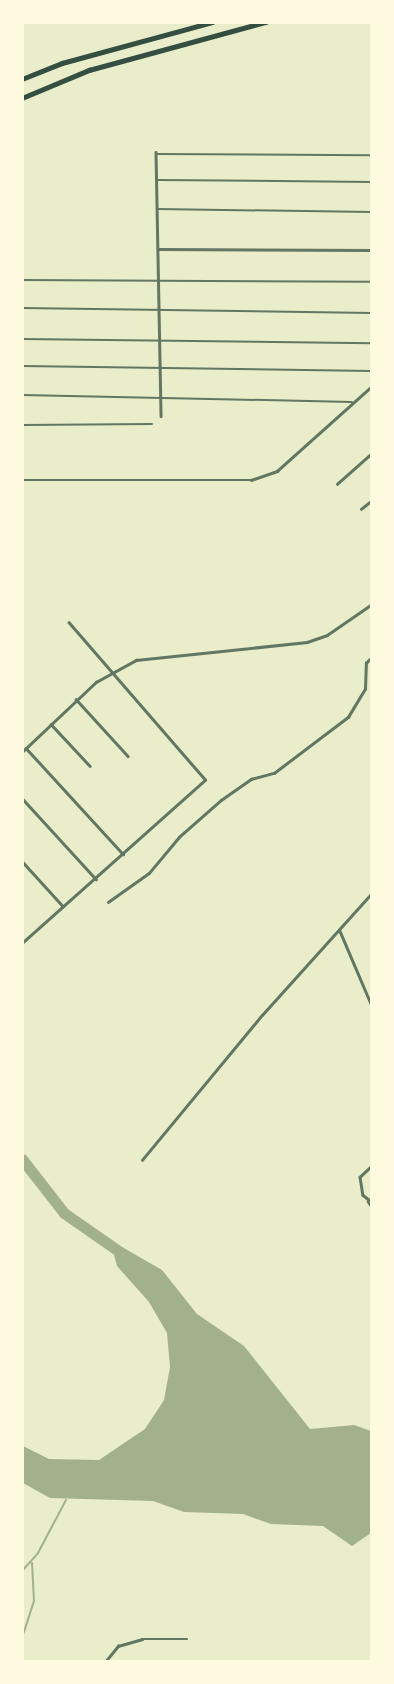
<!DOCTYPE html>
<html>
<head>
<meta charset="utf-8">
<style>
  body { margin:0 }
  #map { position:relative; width:394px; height:1684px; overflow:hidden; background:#e9edc9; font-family:"Asap Condensed",sans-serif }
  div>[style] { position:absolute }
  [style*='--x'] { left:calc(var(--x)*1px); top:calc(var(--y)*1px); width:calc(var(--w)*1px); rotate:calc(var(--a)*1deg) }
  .water>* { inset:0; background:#a3b18a }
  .stream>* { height:2px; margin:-1px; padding:0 1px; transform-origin:1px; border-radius:1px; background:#a3b18a }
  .river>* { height:11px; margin:-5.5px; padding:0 5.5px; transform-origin:5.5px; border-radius:5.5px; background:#a3b18a }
  .pedestrian>* { height:2px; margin:-1px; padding:0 1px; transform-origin:1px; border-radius:1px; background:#617663 }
  .minor>* { height:2.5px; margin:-1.25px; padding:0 1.25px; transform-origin:1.25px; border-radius:1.25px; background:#617663 }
  .trunk>* { height:4.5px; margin:-2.25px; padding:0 2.25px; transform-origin:2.25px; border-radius:2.25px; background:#344e41 }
  span { translate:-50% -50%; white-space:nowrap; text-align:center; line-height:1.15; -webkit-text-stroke:4px #fefae0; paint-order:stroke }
  .frame { position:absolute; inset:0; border:24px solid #fefae0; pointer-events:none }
</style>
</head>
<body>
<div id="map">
  <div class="water">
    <i style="clip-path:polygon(122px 1247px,162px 1270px,197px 1314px,244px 1346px,310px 1429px,354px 1425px,371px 1431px,371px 1533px,352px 1546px,323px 1526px,271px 1524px,243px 1514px,184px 1512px,153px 1501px,50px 1498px,23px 1483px,23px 1446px,49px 1459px,99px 1460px,145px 1429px,164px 1400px,170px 1367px,167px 1333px,149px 1302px,117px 1266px,114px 1255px)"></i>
  </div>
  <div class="stream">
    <i style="--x:22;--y:1571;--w:24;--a:-48"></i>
    <i style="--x:38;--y:1553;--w:60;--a:-62.2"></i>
    <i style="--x:22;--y:1638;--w:39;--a:-72"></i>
    <i style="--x:34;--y:1601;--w:38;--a:-93"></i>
  </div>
  <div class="river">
    <i style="--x:22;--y:1159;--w:68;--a:52.1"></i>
    <i style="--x:64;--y:1213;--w:80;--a:34.9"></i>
  </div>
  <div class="pedestrian">
    <i style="--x:156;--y:154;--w:216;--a:0.3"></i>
    <i style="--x:157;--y:180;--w:215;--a:0.5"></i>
    <i style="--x:157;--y:209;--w:215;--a:0.8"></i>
    <i style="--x:22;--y:280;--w:350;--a:0.3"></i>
    <i style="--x:22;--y:308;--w:350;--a:0.8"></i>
    <i style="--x:22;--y:339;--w:350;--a:0.7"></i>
    <i style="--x:22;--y:366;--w:350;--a:0.8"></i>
    <i style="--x:22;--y:395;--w:330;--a:1.2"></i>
    <i style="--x:22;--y:425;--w:130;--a:-0.4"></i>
  </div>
  <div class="minor">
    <i style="--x:156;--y:152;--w:264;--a:88.9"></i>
    <i style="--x:158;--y:249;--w:214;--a:0.3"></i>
    <i style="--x:22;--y:480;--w:229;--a:0"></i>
    <i style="--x:251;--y:480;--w:28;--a:-19"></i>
    <i style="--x:277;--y:471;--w:127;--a:-41.8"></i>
    <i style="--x:337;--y:484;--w:47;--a:-41.5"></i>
    <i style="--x:361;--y:509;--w:14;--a:-39"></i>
    <i style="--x:76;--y:699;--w:77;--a:47.6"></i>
    <i style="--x:51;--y:724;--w:57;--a:47.1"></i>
    <i style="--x:26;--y:748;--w:144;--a:47.5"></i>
    <i style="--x:22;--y:752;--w:102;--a:-43.4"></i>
    <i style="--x:96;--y:682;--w:46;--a:-28.8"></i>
    <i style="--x:136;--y:660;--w:172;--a:-6"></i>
    <i style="--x:307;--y:642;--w:21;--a:-19"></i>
    <i style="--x:327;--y:635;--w:55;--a:-34.6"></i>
    <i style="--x:22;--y:798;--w:110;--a:47.6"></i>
    <i style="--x:22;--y:861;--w:61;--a:47.7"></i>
    <i style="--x:108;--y:902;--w:50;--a:-35.3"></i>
    <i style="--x:149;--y:873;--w:47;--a:-50.2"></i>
    <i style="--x:179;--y:837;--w:56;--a:-41.4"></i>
    <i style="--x:221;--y:800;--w:37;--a:-35"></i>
    <i style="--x:251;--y:779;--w:24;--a:-15"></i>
    <i style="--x:274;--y:773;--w:93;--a:-37.1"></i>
    <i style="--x:348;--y:717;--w:33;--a:-59"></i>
    <i style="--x:365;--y:689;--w:26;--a:-88"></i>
    <i style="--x:366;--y:663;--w:8;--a:-45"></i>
    <i style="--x:340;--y:931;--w:82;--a:66.9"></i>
    <i style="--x:22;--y:943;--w:245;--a:-41.7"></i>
    <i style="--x:205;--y:780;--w:208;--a:-130.9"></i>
    <i style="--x:142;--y:1160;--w:188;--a:-50.4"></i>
    <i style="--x:262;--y:1015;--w:164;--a:-48"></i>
    <i style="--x:372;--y:1166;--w:16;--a:137"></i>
    <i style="--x:360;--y:1177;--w:18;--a:81"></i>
    <i style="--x:363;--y:1195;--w:11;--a:38"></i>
    <i style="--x:368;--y:1201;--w:7;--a:56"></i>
    <i style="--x:105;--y:1662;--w:21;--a:-51"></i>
    <i style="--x:118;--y:1646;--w:25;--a:-16"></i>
    <i style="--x:142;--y:1639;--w:45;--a:0"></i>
  </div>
  <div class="trunk">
    <i style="--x:22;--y:79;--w:43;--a:-21.8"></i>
    <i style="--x:62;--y:63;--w:156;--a:-15.2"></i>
    <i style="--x:22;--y:98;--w:73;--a:-22.7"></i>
    <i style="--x:89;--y:70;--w:183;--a:-15.2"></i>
  </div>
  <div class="frame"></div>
</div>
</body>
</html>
